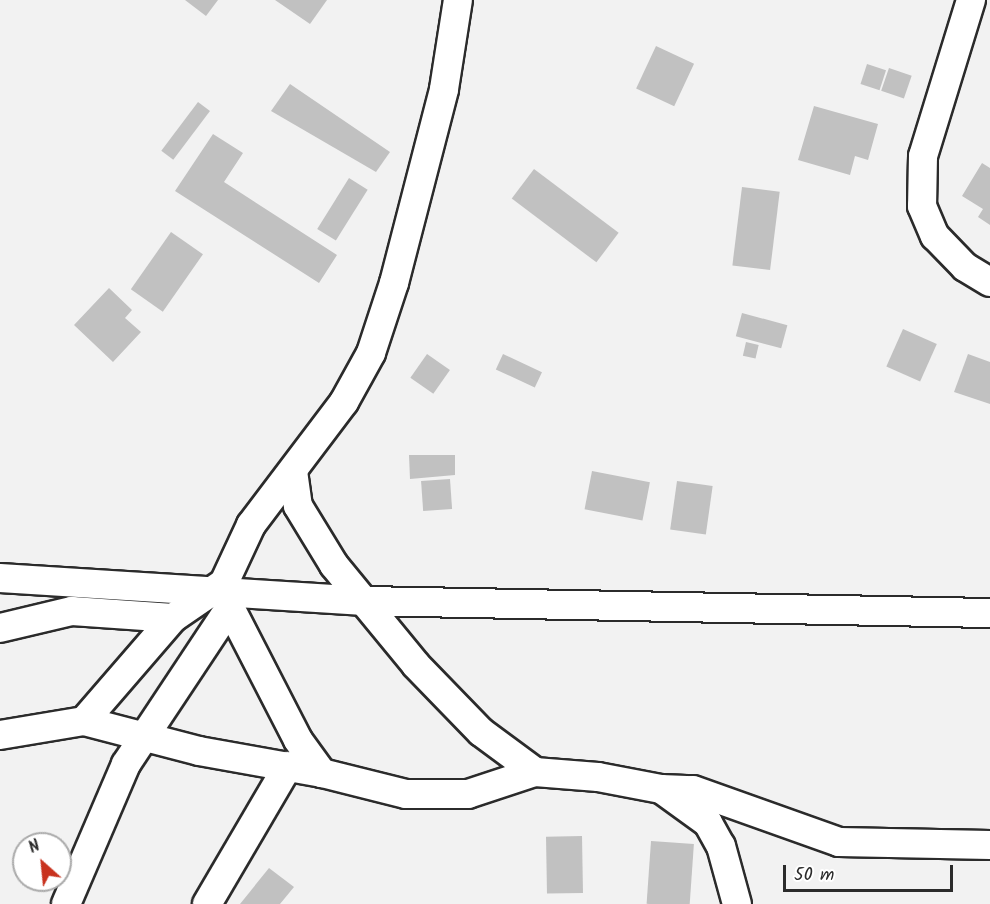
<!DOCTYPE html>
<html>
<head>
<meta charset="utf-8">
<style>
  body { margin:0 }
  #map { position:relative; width:990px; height:904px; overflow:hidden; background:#f2f2f2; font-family:Kalam,sans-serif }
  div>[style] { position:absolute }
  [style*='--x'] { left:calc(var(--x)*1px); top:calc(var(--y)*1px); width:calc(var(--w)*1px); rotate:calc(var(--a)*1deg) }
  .building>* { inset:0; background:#c1c1c1; transform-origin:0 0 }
  .roads { filter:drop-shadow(2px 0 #2b2b2b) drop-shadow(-2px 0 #2b2b2b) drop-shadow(0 2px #2b2b2b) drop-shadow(0 -2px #2b2b2b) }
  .minor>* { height:28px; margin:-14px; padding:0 14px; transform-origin:14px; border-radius:14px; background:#fff }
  span { translate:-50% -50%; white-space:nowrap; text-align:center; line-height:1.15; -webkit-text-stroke:5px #fff; paint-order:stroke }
  .north { position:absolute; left:12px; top:832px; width:60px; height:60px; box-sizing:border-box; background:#fff; border:2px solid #aaa; border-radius:50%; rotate:333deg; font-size:16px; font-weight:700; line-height:24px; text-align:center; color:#2b2b2b }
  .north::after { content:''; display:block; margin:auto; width:21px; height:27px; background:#c8321e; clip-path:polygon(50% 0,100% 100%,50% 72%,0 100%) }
  .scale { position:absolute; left:783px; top:865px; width:170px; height:27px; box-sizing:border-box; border:3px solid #2b2b2b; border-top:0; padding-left:8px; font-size:18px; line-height:21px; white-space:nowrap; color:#2b2b2b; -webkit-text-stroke:4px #fff; paint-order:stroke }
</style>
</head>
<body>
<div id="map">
  <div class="building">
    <i style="clip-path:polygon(185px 0,218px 0,206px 16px)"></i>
    <i style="clip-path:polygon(275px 0,327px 0,310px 24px)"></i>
    <i style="left:656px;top:46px;width:42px;height:47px;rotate:25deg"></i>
    <i style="left:867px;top:64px;width:20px;height:21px;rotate:18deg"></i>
    <i style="left:889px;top:68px;width:24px;height:24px;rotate:19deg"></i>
    <i style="clip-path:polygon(290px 84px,390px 152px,376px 172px,271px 111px)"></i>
    <i style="left:198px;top:102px;width:15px;height:61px;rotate:37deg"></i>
    <i style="clip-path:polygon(814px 106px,878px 124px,868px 160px,855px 156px,850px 175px,798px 160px)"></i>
    <i style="clip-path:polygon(213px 134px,243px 153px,224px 182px,337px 255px,319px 283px,175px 191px)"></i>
    <i style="clip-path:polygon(982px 163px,990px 168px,990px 225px,978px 217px,983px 209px,962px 196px)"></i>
    <i style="left:534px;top:169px;width:106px;height:37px;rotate:37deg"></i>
    <i style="left:349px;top:178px;width:22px;height:60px;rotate:32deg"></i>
    <i style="left:742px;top:187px;width:38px;height:79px;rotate:7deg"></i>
    <i style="left:171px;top:232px;width:39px;height:70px;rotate:35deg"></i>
    <i style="clip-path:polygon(109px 288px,132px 310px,125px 318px,141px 332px,113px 362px,74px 325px)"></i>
    <i style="left:742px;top:313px;width:47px;height:24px;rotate:15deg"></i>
    <i style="left:903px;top:329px;width:37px;height:41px;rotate:24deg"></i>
    <i style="left:746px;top:342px;width:13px;height:14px;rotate:13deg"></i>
    <i style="left:427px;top:354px;width:28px;height:29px;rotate:35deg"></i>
    <i style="left:503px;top:354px;width:43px;height:17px;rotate:25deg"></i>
    <i style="clip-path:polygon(968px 354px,990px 362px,990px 404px,954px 392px)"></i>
    <i style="clip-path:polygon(409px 455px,455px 455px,455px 475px,410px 479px)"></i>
    <i style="left:592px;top:471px;width:59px;height:39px;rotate:11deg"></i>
    <i style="left:450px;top:479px;width:30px;height:29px;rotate:86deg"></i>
    <i style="left:677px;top:481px;width:36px;height:49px;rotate:8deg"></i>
    <i style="left:582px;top:836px;width:57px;height:36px;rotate:89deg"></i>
    <i style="left:651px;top:841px;width:43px;height:63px;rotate:4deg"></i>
    <i style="clip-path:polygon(269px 868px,294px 887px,280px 904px,240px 904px)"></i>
  </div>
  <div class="roads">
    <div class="minor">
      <i style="--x:971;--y:0;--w:163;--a:107.1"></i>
      <i style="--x:923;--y:156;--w:50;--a:91.1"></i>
      <i style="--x:922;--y:206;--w:33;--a:67"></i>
      <i style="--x:935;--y:236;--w:43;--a:45.9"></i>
      <i style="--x:965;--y:267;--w:29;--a:31"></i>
      <i style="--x:293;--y:471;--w:35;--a:82"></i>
      <i style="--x:298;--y:506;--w:69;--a:58.6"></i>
      <i style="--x:334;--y:565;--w:129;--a:50.6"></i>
      <i style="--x:416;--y:665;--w:93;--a:45.9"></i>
      <i style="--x:481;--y:732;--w:67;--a:36.5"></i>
      <i style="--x:535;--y:772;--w:63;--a:4.5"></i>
      <i style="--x:598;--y:777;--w:64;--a:10.8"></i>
      <i style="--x:661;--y:789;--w:58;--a:35.9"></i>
      <i style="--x:708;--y:823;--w:26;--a:61"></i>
      <i style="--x:721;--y:846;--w:60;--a:74.6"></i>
      <i style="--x:0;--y:578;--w:365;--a:3.6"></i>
      <i style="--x:364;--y:601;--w:626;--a:1.1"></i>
      <i style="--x:222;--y:592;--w:166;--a:62.8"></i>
      <i style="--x:298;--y:740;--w:41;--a:54"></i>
      <i style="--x:0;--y:628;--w:74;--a:-13.3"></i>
      <i style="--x:72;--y:611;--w:101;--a:4"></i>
      <i style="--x:84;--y:721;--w:136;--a:-49.2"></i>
      <i style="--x:173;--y:618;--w:62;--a:-34.5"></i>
      <i style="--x:224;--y:583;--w:64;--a:-65"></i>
      <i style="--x:251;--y:525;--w:154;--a:-52.9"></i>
      <i style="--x:344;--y:402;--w:56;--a:-61.1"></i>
      <i style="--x:371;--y:353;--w:74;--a:-71.8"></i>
      <i style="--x:394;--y:283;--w:200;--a:-75.5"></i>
      <i style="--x:444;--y:89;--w:90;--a:-81.1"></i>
      <i style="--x:0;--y:735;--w:85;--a:-9.5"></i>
      <i style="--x:84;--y:721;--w:119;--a:14.6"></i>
      <i style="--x:199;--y:751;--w:125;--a:10.1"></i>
      <i style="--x:322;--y:773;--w:87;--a:14"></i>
      <i style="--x:406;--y:794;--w:62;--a:0"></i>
      <i style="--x:468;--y:794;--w:71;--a:-18.2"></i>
      <i style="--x:661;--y:789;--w:32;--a:2"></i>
      <i style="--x:693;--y:790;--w:155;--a:19.6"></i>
      <i style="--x:839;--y:842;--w:151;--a:1.1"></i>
      <i style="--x:66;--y:904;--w:152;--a:-66.8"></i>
      <i style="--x:126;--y:764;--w:190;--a:-56.4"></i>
      <i style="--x:207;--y:904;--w:160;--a:-59.6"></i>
    </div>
  </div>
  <div class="north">N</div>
  <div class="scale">50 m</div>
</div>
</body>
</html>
